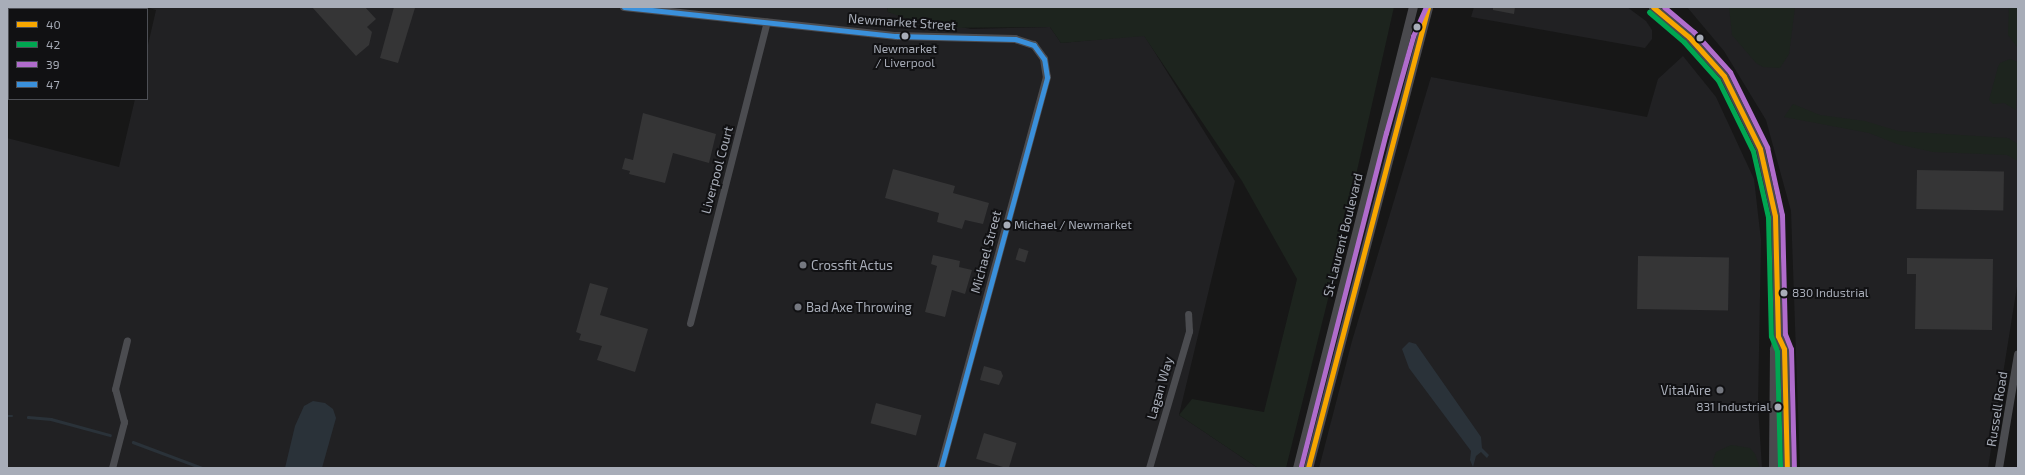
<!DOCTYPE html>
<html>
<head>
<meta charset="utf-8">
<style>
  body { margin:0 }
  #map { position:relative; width:2025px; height:475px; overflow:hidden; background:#171717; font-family:"Exo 2",sans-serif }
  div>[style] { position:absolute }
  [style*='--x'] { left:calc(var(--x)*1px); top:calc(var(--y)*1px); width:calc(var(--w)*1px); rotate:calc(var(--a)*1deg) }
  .built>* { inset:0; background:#212123 }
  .green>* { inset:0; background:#1d241e }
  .water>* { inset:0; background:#2a3239 }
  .stream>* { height:2.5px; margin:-1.25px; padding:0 1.25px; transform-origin:1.25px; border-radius:1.25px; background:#2a3239 }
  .building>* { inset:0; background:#353536; transform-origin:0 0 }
  .minor>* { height:7px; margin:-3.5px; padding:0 3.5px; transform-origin:3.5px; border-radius:3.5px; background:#4b4c50 }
  .tertiary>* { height:8px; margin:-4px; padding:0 4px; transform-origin:4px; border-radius:4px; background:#4b4c50 }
  .secondary>* { height:9px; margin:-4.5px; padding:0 4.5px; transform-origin:4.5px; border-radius:4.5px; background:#4a4a4e }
  .bus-1>* { height:5px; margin:-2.5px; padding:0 2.5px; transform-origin:2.5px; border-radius:2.5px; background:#f7a600 }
  .bus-2>* { height:5px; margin:-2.5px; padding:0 2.5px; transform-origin:2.5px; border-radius:2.5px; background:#00a651 }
  .bus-3>* { height:5px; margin:-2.5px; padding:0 2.5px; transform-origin:2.5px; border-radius:2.5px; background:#b06ccc }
  .bus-4>* { height:5px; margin:-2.5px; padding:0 2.5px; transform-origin:2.5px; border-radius:2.5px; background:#3a90db }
  .dots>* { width:11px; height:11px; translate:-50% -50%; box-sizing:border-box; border:2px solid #111113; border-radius:50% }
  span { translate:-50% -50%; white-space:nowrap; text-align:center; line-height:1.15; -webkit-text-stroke:4px #111113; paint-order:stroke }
  .bus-label { font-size:12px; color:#a8adb8 }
  .left { translate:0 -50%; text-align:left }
  .right { translate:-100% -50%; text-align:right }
  .street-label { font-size:13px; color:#a8adb8 }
  .poi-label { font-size:13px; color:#a8adb8 }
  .frame { position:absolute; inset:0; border:8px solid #a8adb8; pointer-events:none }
  .legend { position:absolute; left:8px; top:8px; width:140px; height:92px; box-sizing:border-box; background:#111113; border:1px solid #4d4f55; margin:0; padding:5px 7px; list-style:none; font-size:12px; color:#a8adb8 }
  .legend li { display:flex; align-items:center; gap:8px; height:20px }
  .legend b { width:20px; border:1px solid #4d4f55 }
</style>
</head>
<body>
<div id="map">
  <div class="built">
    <i style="clip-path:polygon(145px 7px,887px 7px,888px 12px,971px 29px,1050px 27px,1061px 43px,1144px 35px,1235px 181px,1179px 415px,1258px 468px,7px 468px,7px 138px,119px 167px,135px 99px,147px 99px,147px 49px,156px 10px)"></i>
    <i style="clip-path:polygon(1474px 7px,1627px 7px,1646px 21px,1652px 30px,1652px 39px,1645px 48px,1471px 17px)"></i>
    <i style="clip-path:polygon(1687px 7px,2018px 7px,2018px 280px,1988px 468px,1800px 468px,1791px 211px,1766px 120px,1724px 51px)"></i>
    <i style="clip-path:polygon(1683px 56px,1716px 97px,1754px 179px,1761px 240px,1758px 406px,1762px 468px,1319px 468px,1352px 341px,1431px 77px,1647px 117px,1658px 79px)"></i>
  </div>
  <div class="green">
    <i style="clip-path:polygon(887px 7px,1394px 7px,1328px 299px,1286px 468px,1258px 468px,1179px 415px,1192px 399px,1264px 412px,1297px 279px,1242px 181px,1144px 36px,1061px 43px,1050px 27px,932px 28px,888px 12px)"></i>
    <i style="clip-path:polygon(1729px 7px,1795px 7px,1789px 54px,1780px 68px,1763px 67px,1756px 63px,1732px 35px)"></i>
    <i style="clip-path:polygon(2009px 7px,2018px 7px,2018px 48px,2008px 35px)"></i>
    <i style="clip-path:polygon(2010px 59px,2018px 62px,2016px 110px,2004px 103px,1993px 104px,1989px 100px,1998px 67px,2000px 63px)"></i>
    <i style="clip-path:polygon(1793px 104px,1820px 115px,1865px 121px,1898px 131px,2008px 138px,2018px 144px,2018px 161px,2007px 155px,1933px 152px,1897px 144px,1869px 133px,1784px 117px)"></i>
    <i style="clip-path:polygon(1731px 445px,1750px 448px,1755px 454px,1760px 468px,1715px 468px,1712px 463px,1716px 452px)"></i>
  </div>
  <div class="water">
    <i style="clip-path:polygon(1409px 342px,1416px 344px,1481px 437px,1482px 448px,1489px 455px,1487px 458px,1481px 452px,1476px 456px,1473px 467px,1470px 460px,1471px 451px,1409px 368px,1402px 349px)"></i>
    <i style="clip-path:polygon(313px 401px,325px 403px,333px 409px,336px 418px,322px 468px,285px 468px,295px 426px,304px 406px)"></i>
  </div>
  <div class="stream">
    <i style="--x:7;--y:416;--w:5;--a:0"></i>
    <i style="--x:28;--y:417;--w:23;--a:5"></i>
    <i style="--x:51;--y:419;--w:61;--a:15.2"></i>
    <i style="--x:133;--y:442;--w:74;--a:20.6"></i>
  </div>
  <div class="building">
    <i style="clip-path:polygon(312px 7px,365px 7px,376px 19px,367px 27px,372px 32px,369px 45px,356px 56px)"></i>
    <i style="clip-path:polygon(394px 7px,415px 8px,398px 63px,380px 58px)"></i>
    <i style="clip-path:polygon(1493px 7px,1515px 7px,1514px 14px,1493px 10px)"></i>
    <i style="clip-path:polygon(643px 113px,716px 134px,709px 163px,673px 153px,665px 183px,629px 174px,630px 171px,622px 169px,625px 158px,633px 160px)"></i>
    <i style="clip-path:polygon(893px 169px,955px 186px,953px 193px,989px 203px,983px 224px,965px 220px,962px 229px,937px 222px,939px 213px,885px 198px)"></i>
    <i style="left:1917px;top:170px;width:87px;height:39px;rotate:1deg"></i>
    <i style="left:1019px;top:248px;width:10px;height:12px;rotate:17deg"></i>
    <i style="clip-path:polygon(933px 255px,960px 261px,959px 267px,972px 270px,965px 294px,952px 290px,945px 317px,925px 312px,937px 266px,931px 264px)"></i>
    <i style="left:1638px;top:256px;width:91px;height:53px;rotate:1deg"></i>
    <i style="clip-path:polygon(1907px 258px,1993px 259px,1992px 330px,1915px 329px,1916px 274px,1907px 274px)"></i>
    <i style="clip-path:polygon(590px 283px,608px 288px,600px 315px,648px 329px,635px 372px,597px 360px,602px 346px,579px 340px,581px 334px,576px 332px)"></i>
    <i style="clip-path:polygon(984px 366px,1001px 371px,1003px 376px,999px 385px,980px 380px)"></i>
    <i style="left:876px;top:403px;width:47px;height:21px;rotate:15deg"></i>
    <i style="left:984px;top:433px;width:34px;height:27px;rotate:17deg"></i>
  </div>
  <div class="minor">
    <i style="--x:690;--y:323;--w:311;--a:-75.7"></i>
    <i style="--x:112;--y:468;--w:48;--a:-75.4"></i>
    <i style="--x:124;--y:422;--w:34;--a:-105"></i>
    <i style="--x:115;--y:389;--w:50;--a:-76.2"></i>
    <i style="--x:1149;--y:468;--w:143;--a:-73.7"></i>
    <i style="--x:1189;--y:331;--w:17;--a:-93"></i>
  </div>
  <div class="tertiary">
    <i style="--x:624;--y:7;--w:274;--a:6.1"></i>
    <i style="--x:896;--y:36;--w:119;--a:1.4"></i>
    <i style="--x:1015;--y:39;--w:20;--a:18"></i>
    <i style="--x:1034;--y:45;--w:17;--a:54"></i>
    <i style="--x:1044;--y:59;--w:18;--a:81"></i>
    <i style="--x:1047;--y:77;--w:405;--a:105.2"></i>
    <i style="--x:1999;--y:468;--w:115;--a:-80.5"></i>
  </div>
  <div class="secondary">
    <i style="--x:1653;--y:7;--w:47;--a:39.8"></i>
    <i style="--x:1689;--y:37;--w:52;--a:48.1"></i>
    <i style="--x:1724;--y:76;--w:81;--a:63.7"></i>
    <i style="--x:1760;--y:149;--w:69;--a:77.4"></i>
    <i style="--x:1775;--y:216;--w:120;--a:88.6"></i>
    <i style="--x:1778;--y:336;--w:14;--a:107"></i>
    <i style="--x:1774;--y:349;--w:119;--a:90.5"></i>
    <i style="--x:1778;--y:336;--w:14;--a:65"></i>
    <i style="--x:1784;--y:349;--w:119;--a:88.6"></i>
    <i style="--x:1297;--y:468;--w:475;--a:-75.9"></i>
    <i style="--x:1308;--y:468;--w:476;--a:-75.4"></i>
  </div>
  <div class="bus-1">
    <i style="--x:1653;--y:7;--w:47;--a:39.8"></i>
    <i style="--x:1689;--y:37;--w:52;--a:48.1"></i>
    <i style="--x:1724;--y:76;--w:81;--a:63.7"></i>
    <i style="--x:1760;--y:149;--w:69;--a:77.4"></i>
    <i style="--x:1775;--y:216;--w:120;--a:88.6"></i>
    <i style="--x:1778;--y:336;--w:14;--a:65"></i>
    <i style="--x:1784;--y:349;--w:119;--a:88.6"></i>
    <i style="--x:1308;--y:468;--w:476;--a:-75.4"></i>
  </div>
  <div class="bus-2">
    <i style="--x:1649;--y:12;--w:46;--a:40.6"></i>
    <i style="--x:1684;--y:42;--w:51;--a:48.2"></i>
    <i style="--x:1718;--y:80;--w:79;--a:63.8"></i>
    <i style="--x:1753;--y:151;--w:68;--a:77.2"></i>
    <i style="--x:1768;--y:217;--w:119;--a:88.6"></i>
    <i style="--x:1771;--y:336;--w:16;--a:68"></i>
    <i style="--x:1777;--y:351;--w:117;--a:88.5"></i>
  </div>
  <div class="bus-3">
    <i style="--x:1664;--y:7;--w:39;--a:40"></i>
    <i style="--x:1694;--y:32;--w:54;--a:48"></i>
    <i style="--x:1730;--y:72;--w:84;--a:63.7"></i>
    <i style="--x:1767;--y:147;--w:70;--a:77.6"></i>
    <i style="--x:1782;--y:215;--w:119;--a:88.6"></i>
    <i style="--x:1785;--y:334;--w:16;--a:68"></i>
    <i style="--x:1791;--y:349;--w:119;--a:88.6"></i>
    <i style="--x:1301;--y:466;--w:344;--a:-75.7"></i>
    <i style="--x:1386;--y:133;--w:101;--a:-74.4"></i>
    <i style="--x:1413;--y:36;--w:32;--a:-66"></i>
  </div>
  <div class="bus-4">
    <i style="--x:624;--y:7;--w:274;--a:6.1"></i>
    <i style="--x:896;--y:36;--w:119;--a:1.4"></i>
    <i style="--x:1015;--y:39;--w:20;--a:18"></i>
    <i style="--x:941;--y:468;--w:405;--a:-74.8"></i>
    <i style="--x:1047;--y:77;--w:18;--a:-99"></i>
    <i style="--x:1044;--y:59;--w:17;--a:-126"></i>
  </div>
  <div class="dots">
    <i style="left:1417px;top:27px;background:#a8adb8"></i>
    <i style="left:905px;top:36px;background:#a8adb8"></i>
    <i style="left:1700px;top:38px;background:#a8adb8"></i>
    <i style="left:1007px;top:225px;background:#a8adb8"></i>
    <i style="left:803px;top:265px;background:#757880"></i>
    <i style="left:1784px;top:293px;background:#a8adb8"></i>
    <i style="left:798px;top:307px;background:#757880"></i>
    <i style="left:1720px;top:390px;background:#757880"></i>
    <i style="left:1778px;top:407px;background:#a8adb8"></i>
  </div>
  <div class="bus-label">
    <span style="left:905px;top:56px">Newmarket<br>/ Liverpool</span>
    <span class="left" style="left:1014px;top:225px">Michael / Newmarket</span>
    <span class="left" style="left:1792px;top:293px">830 Industrial</span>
    <span class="right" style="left:1770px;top:407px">831 Industrial</span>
  </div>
  <div class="street-label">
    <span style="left:902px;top:22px;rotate:4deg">Newmarket Street</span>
    <span style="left:717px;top:170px;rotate:-75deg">Liverpool Court</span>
    <span style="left:1343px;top:235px;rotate:-76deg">St-Laurent Boulevard</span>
    <span style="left:986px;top:252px;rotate:-75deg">Michael Street</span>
    <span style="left:1160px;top:388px;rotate:-74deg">Lagan Way</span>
    <span style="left:1997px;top:409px;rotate:-81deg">Russell Road</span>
  </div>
  <div class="poi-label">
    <span class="left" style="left:811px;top:265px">Crossfit Actus</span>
    <span class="left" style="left:806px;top:307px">Bad Axe Throwing</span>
    <span class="right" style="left:1711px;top:390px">VitalAire</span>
  </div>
  <div class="frame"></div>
  <ul class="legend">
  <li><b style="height:5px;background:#f7a600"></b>40</li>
  <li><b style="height:5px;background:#00a651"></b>42</li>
  <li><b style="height:5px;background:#b06ccc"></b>39</li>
  <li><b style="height:5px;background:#3a90db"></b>47</li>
  </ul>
</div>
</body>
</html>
